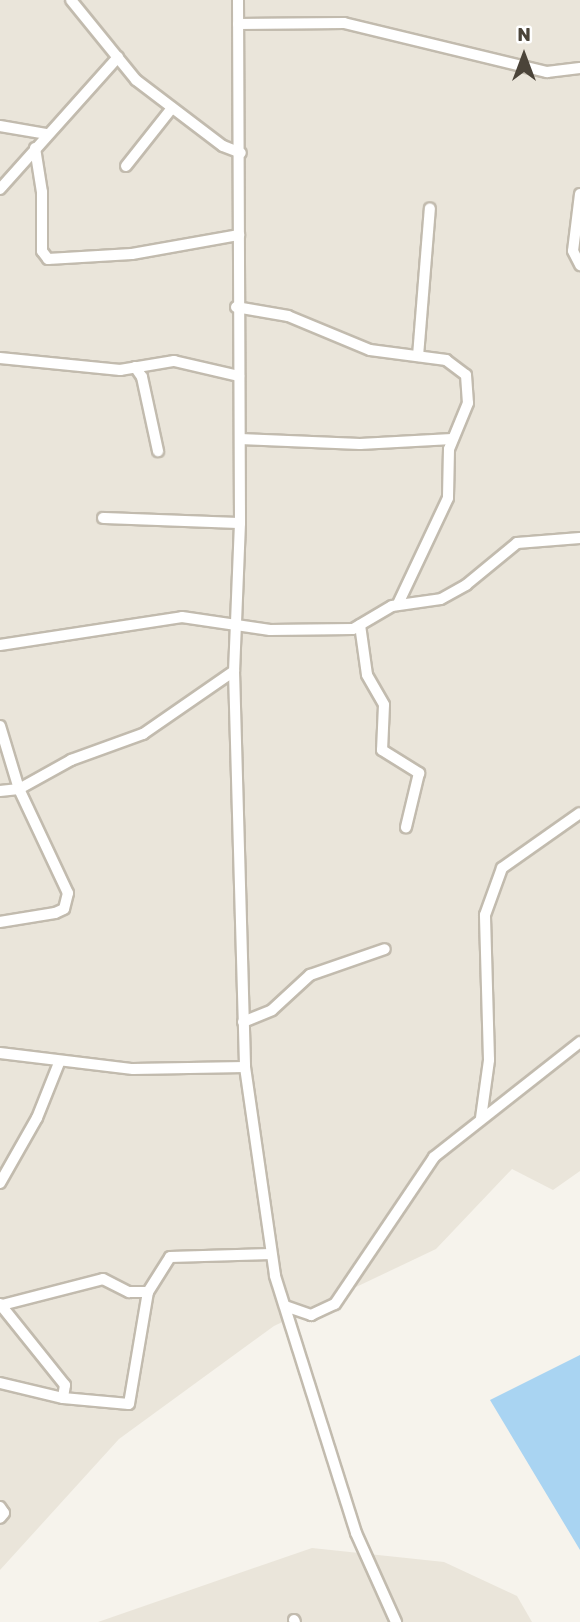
<!DOCTYPE html>
<html>
<head>
<meta charset="utf-8">
<style>
  body { margin:0 }
  #map { position:relative; width:580px; height:1622px; overflow:hidden; background:#f6f3ec; font-family:Rubik,sans-serif }
  div>[style] { position:absolute }
  [style*='--x'] { left:calc(var(--x)*1px); top:calc(var(--y)*1px); width:calc(var(--w)*1px); rotate:calc(var(--a)*1deg) }
  .residential>* { inset:0; background:#eae5da }
  .water>* { inset:0; background:#a9d4f2 }
  .roads { filter:drop-shadow(2px 0 #c2bbae) drop-shadow(-2px 0 #c2bbae) drop-shadow(0 2px #c2bbae) drop-shadow(0 -2px #c2bbae) }
  .minor>* { height:10px; margin:-5px; padding:0 5px; transform-origin:5px; border-radius:5px; background:#fff }
  span { translate:-50% -50%; white-space:nowrap; text-align:center; line-height:1.15; -webkit-text-stroke:6px #fff; paint-order:stroke }
  .north { position:absolute; left:489px; top:21px; width:70px; height:70px; -webkit-text-stroke:5px #fff; paint-order:stroke; rotate:0deg; font-size:19px; font-weight:700; line-height:28px; text-align:center; color:#4b4439 }
  .north::after { content:''; display:block; margin:auto; width:24px; height:32px; background:#4b4439; clip-path:polygon(50% 0,100% 100%,50% 72%,0 100%) }
</style>
</head>
<body>
<div id="map">
  <div class="residential">
    <i style="clip-path:polygon(0 0,580px 0,580px 1171px,553px 1190px,512px 1169px,436px 1249px,274px 1326px,119px 1439px,0 1570px)"></i>
    <i style="clip-path:polygon(312px 1548px,444px 1562px,517px 1596px,532px 1622px,98px 1622px)"></i>
  </div>
  <div class="water">
    <i style="clip-path:polygon(580px 1355px,580px 1550px,490px 1400px)"></i>
  </div>
  <div class="roads">
    <div class="minor">
      <i style="--x:71;--y:0;--w:103;--a:50.9"></i>
      <i style="--x:136;--y:80;--w:109;--a:37.2"></i>
      <i style="--x:223;--y:146;--w:19;--a:21"></i>
      <i style="--x:238;--y:0;--w:523;--a:89.78"></i>
      <i style="--x:240;--y:523;--w:148;--a:92.3"></i>
      <i style="--x:234;--y:671;--w:396;--a:88.4"></i>
      <i style="--x:245;--y:1067;--w:211;--a:81.8"></i>
      <i style="--x:275;--y:1276;--w:269;--a:72.5"></i>
      <i style="--x:356;--y:1533;--w:98;--a:65.8"></i>
      <i style="--x:238;--y:24;--w:106;--a:-0.5"></i>
      <i style="--x:344;--y:23;--w:209;--a:13.6"></i>
      <i style="--x:547;--y:72;--w:33;--a:-7"></i>
      <i style="--x:0;--y:126;--w:48;--a:9.7"></i>
      <i style="--x:35;--y:148;--w:45;--a:81"></i>
      <i style="--x:42;--y:192;--w:59;--a:90"></i>
      <i style="--x:42;--y:251;--w:10;--a:53"></i>
      <i style="--x:48;--y:259;--w:84;--a:-3.4"></i>
      <i style="--x:132;--y:254;--w:109;--a:-10.1"></i>
      <i style="--x:126;--y:166;--w:74;--a:-51.6"></i>
      <i style="--x:0;--y:189;--w:177;--a:-48.2"></i>
      <i style="--x:580;--y:194;--w:57;--a:97"></i>
      <i style="--x:573;--y:251;--w:16;--a:63"></i>
      <i style="--x:236;--y:307;--w:53;--a:9.8"></i>
      <i style="--x:288;--y:316;--w:89;--a:22.5"></i>
      <i style="--x:370;--y:350;--w:77;--a:7.5"></i>
      <i style="--x:446;--y:360;--w:25;--a:37"></i>
      <i style="--x:466;--y:375;--w:28;--a:86"></i>
      <i style="--x:468;--y:403;--w:50;--a:112.4"></i>
      <i style="--x:449;--y:449;--w:49;--a:91.2"></i>
      <i style="--x:448;--y:498;--w:117;--a:115.3"></i>
      <i style="--x:418;--y:356;--w:148;--a:-85.4"></i>
      <i style="--x:0;--y:358;--w:121;--a:5.7"></i>
      <i style="--x:120;--y:370;--w:55;--a:-9.5"></i>
      <i style="--x:174;--y:361;--w:67;--a:13"></i>
      <i style="--x:135;--y:367;--w:12;--a:55"></i>
      <i style="--x:142;--y:377;--w:76;--a:77.8"></i>
      <i style="--x:240;--y:439;--w:120;--a:2.4"></i>
      <i style="--x:360;--y:444;--w:92;--a:-3.1"></i>
      <i style="--x:103;--y:518;--w:137;--a:2.1"></i>
      <i style="--x:360;--y:625;--w:50;--a:82"></i>
      <i style="--x:367;--y:675;--w:34;--a:60"></i>
      <i style="--x:384;--y:705;--w:45;--a:92.5"></i>
      <i style="--x:382;--y:750;--w:44;--a:31.9"></i>
      <i style="--x:419;--y:773;--w:56;--a:103.5"></i>
      <i style="--x:0;--y:645;--w:184;--a:-8.7"></i>
      <i style="--x:182;--y:617;--w:89;--a:8.4"></i>
      <i style="--x:270;--y:630;--w:83;--a:-0.7"></i>
      <i style="--x:353;--y:629;--w:45;--a:-30.5"></i>
      <i style="--x:392;--y:606;--w:49;--a:-8.1"></i>
      <i style="--x:441;--y:599;--w:29;--a:-29"></i>
      <i style="--x:466;--y:585;--w:66;--a:-39.5"></i>
      <i style="--x:517;--y:543;--w:63;--a:-4.5"></i>
      <i style="--x:0;--y:726;--w:66;--a:73.2"></i>
      <i style="--x:19;--y:789;--w:115;--a:64.8"></i>
      <i style="--x:68;--y:893;--w:16;--a:104"></i>
      <i style="--x:64;--y:909;--w:10;--a:156"></i>
      <i style="--x:55;--y:913;--w:56;--a:170.7"></i>
      <i style="--x:0;--y:791;--w:19;--a:-6"></i>
      <i style="--x:19;--y:789;--w:60;--a:-29.1"></i>
      <i style="--x:71;--y:760;--w:77;--a:-19.9"></i>
      <i style="--x:143;--y:734;--w:111;--a:-34.7"></i>
      <i style="--x:243;--y:1022;--w:31;--a:-22"></i>
      <i style="--x:272;--y:1010;--w:52;--a:-42.6"></i>
      <i style="--x:310;--y:975;--w:79;--a:-19.1"></i>
      <i style="--x:0;--y:1053;--w:134;--a:6.9"></i>
      <i style="--x:133;--y:1069;--w:112;--a:-1"></i>
      <i style="--x:481;--y:1118;--w:59;--a:-82.1"></i>
      <i style="--x:489;--y:1060;--w:145;--a:-91.6"></i>
      <i style="--x:485;--y:915;--w:50;--a:-70.1"></i>
      <i style="--x:502;--y:868;--w:95;--a:-35.2"></i>
      <i style="--x:0;--y:1183;--w:75;--a:-60.4"></i>
      <i style="--x:37;--y:1118;--w:59;--a:-68.2"></i>
      <i style="--x:0;--y:1304;--w:104;--a:51.3"></i>
      <i style="--x:65;--y:1385;--w:13;--a:99"></i>
      <i style="--x:2;--y:1305;--w:104;--a:-14.4"></i>
      <i style="--x:103;--y:1279;--w:29;--a:27"></i>
      <i style="--x:129;--y:1292;--w:19;--a:0"></i>
      <i style="--x:148;--y:1292;--w:41;--a:-57.8"></i>
      <i style="--x:170;--y:1257;--w:101;--a:-1.7"></i>
      <i style="--x:285;--y:1306;--w:28;--a:19"></i>
      <i style="--x:311;--y:1315;--w:26;--a:-25"></i>
      <i style="--x:335;--y:1304;--w:177;--a:-56"></i>
      <i style="--x:434;--y:1157;--w:186;--a:-38.2"></i>
      <i style="--x:0;--y:1383;--w:65;--a:13.4"></i>
      <i style="--x:63;--y:1398;--w:66;--a:5.2"></i>
      <i style="--x:129;--y:1404;--w:114;--a:-80.4"></i>
      <i style="--x:0;--y:1507;--w:7;--a:56"></i>
      <i style="--x:4;--y:1513;--w:6;--a:129"></i>
      <i style="--x:294;--y:1620;--w:2;--a:63"></i>
    </div>
  </div>
  <div class="north">N</div>
</div>
</body>
</html>
